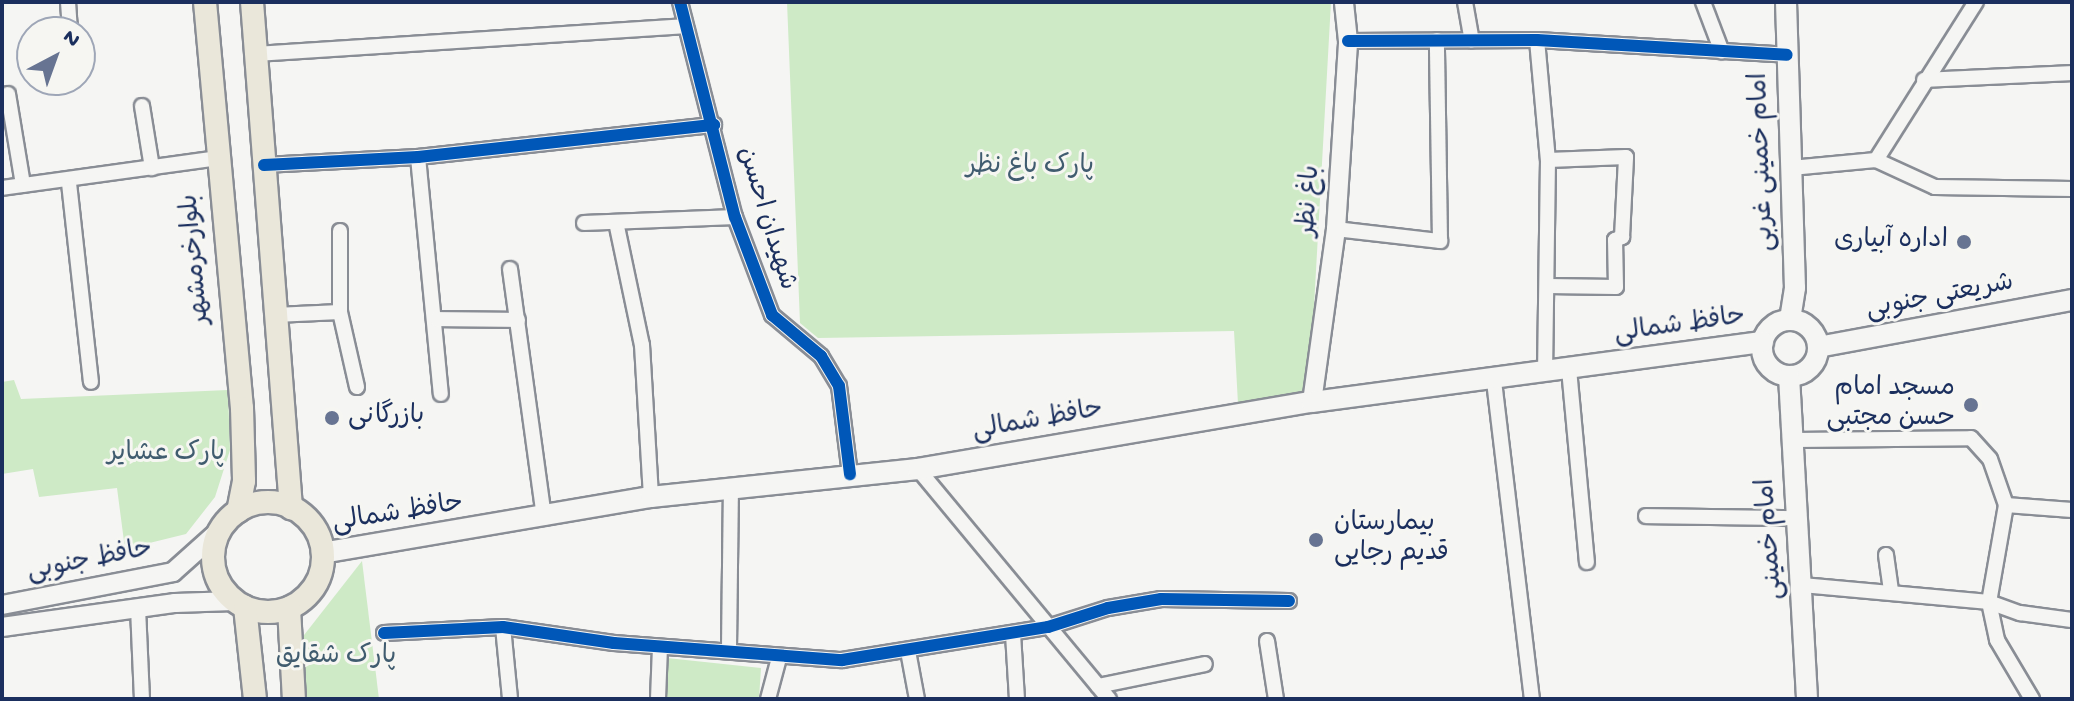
<!DOCTYPE html>
<html>
<head>
<meta charset="utf-8">
<style>
  body { margin:0 }
  #map { position:relative; width:2074px; height:701px; overflow:hidden; background:#f5f5f3; font-family:"Gochi Hand","Playpen Sans Arabic",sans-serif }
  div>[style] { position:absolute }
  [style*='--x'] { left:calc(var(--x)*1px); top:calc(var(--y)*1px); width:calc(var(--w)*1px); rotate:calc(var(--a)*1deg) }
  .green>* { inset:0; background:#ceeac6 }
  .roads { filter:drop-shadow(2px 0 #898d95) drop-shadow(-2px 0 #898d95) drop-shadow(0 2px #898d95) drop-shadow(0 -2px #898d95) }
  .minor>* { height:14px; margin:-7px; padding:0 7px; transform-origin:7px; border-radius:7px; background:#f5f5f3 }
  .tertiary>* { height:18px; margin:-9px; padding:0 9px; transform-origin:9px; border-radius:9px; background:#f5f5f3 }
  .secondary>* { height:20px; margin:-10px; padding:0 10px; transform-origin:10px; border-radius:10px; background:#f5f5f3 }
  .secondary>.ring { margin:-10px; padding:0; box-sizing:content-box; background:none; border:20px solid #f5f5f3; border-radius:50% }
  .primary>* { height:22px; margin:-11px; padding:0 11px; transform-origin:11px; border-radius:11px; background:#eae7da }
  .primary>.ring { margin:-11px; padding:0; box-sizing:content-box; background:none; border:22px solid #eae7da; border-radius:50% }
  .cycleway>* { height:12px; margin:-6px; padding:0 6px; transform-origin:6px; border-radius:6px; background:#0057b8 }
  .dots>* { width:22px; height:22px; translate:-50% -50%; box-sizing:border-box; border:4px solid #f6f6f2; border-radius:50% }
  span { translate:-50% -50%; white-space:nowrap; text-align:center; line-height:1.15; -webkit-text-stroke:6px #f6f6f2; paint-order:stroke }
  .street-label { font-size:26px; color:#1b2f5e }
  .park-label { font-size:26px; color:#405c6f }
  .poi-label { font-size:26px; color:#1b2f5e }
  .right { translate:-100% -50%; text-align:right }
  .left { translate:0 -50%; text-align:left }
  .frame { position:absolute; inset:0; border:4px solid #1b2f5e; pointer-events:none }
  .north { position:absolute; left:16px; top:16px; width:80px; height:80px; box-sizing:border-box; background:#f6f6f2; border:2px solid #9ea6b7; border-radius:50%; rotate:41deg; font-size:22px; font-weight:700; line-height:32px; text-align:center; color:#1b2f5e }
  .north::after { content:''; display:block; margin:auto; width:28px; height:36px; background:#677492; clip-path:polygon(50% 0,100% 100%,50% 72%,0 100%) }
</style>
</head>
<body>
<div id="map">
  <div class="green">
    <i style="clip-path:polygon(787px 2px,1331px 2px,1309px 396px,1238px 404px,1234px 331px,818px 338px,800px 323px)"></i>
    <i style="clip-path:polygon(14px 380px,21px 399px,228px 390px,230px 450px,215px 497px,186px 534px,125px 549px,117px 488px,39px 497px,33px 469px,2px 474px,2px 382px)"></i>
    <i style="clip-path:polygon(362px 561px,379px 699px,303px 699px,297px 644px)"></i>
    <i style="clip-path:polygon(667px 658px,761px 668px,759px 699px,664px 699px)"></i>
  </div>
  <div class="roads">
    <div class="minor">
      <i style="--x:68;--y:2;--w:30;--a:86"></i>
      <i style="--x:680;--y:2;--w:222;--a:75.7"></i>
      <i style="--x:735;--y:217;--w:105;--a:69.3"></i>
      <i style="--x:772;--y:315;--w:64;--a:39.9"></i>
      <i style="--x:821;--y:356;--w:35;--a:59"></i>
      <i style="--x:839;--y:386;--w:89;--a:82.9"></i>
      <i style="--x:1465;--y:2;--w:39;--a:80"></i>
      <i style="--x:1703;--y:2;--w:53;--a:69.2"></i>
      <i style="--x:1537;--y:40;--w:121;--a:84.8"></i>
      <i style="--x:1548;--y:160;--w:212;--a:90.8"></i>
      <i style="--x:1348;--y:41;--w:189;--a:-0.3"></i>
      <i style="--x:1537;--y:40;--w:250;--a:3.4"></i>
      <i style="--x:255;--y:54;--w:430;--a:-3.7"></i>
      <i style="--x:1924;--y:80;--w:148;--a:-2.7"></i>
      <i style="--x:8;--y:94;--w:92;--a:80.6"></i>
      <i style="--x:142;--y:106;--w:63;--a:80.8"></i>
      <i style="--x:418;--y:157;--w:238;--a:84.5"></i>
      <i style="--x:1876;--y:160;--w:187;--a:-57.7"></i>
      <i style="--x:264;--y:165;--w:154;--a:-3"></i>
      <i style="--x:418;--y:157;--w:298;--a:-6.2"></i>
      <i style="--x:1791;--y:168;--w:85;--a:-5.4"></i>
      <i style="--x:1876;--y:160;--w:65;--a:24.6"></i>
      <i style="--x:1935;--y:187;--w:137;--a:0.8"></i>
      <i style="--x:69;--y:183;--w:200;--a:83.7"></i>
      <i style="--x:2;--y:188;--w:217;--a:-7.9"></i>
      <i style="--x:616;--y:222;--w:126;--a:78.1"></i>
      <i style="--x:642;--y:345;--w:152;--a:86.6"></i>
      <i style="--x:584;--y:223;--w:151;--a:-2.3"></i>
      <i style="--x:1336;--y:229;--w:105;--a:6.6"></i>
      <i style="--x:1440;--y:241;--w:201;--a:-90.9"></i>
      <i style="--x:340;--y:231;--w:81;--a:90"></i>
      <i style="--x:340;--y:312;--w:77;--a:77.2"></i>
      <i style="--x:510;--y:269;--w:251;--a:82.2"></i>
      <i style="--x:1548;--y:286;--w:68;--a:0.8"></i>
      <i style="--x:1616;--y:287;--w:47;--a:-91.2"></i>
      <i style="--x:1615;--y:240;--w:8;--a:-23"></i>
      <i style="--x:1622;--y:237;--w:80;--a:-87.1"></i>
      <i style="--x:1626;--y:157;--w:78;--a:177.8"></i>
      <i style="--x:275;--y:315;--w:65;--a:-2.6"></i>
      <i style="--x:437;--y:319;--w:81;--a:0.7"></i>
      <i style="--x:1569;--y:369;--w:194;--a:84.7"></i>
      <i style="--x:1494;--y:381;--w:320;--a:83.2"></i>
      <i style="--x:1794;--y:440;--w:177;--a:-0.6"></i>
      <i style="--x:1971;--y:438;--w:28;--a:48"></i>
      <i style="--x:1990;--y:459;--w:49;--a:70.8"></i>
      <i style="--x:2006;--y:505;--w:66;--a:4.3"></i>
      <i style="--x:918;--y:469;--w:299;--a:50.3"></i>
      <i style="--x:2006;--y:505;--w:98;--a:99.9"></i>
      <i style="--x:1989;--y:602;--w:39;--a:78"></i>
      <i style="--x:1997;--y:640;--w:69;--a:59.3"></i>
      <i style="--x:1646;--y:516;--w:147;--a:0.8"></i>
      <i style="--x:1886;--y:555;--w:36;--a:82"></i>
      <i style="--x:1802;--y:585;--w:188;--a:5.2"></i>
      <i style="--x:1989;--y:602;--w:33;--a:20"></i>
      <i style="--x:2020;--y:613;--w:52;--a:7.7"></i>
      <i style="--x:138;--y:608;--w:91;--a:87.5"></i>
      <i style="--x:503;--y:627;--w:72;--a:84.4"></i>
      <i style="--x:384;--y:633;--w:119;--a:-2.9"></i>
      <i style="--x:503;--y:627;--w:112;--a:8.2"></i>
      <i style="--x:614;--y:643;--w:229;--a:4.3"></i>
      <i style="--x:842;--y:660;--w:209;--a:-9.1"></i>
      <i style="--x:1048;--y:627;--w:63;--a:-17.6"></i>
      <i style="--x:1108;--y:608;--w:54;--a:-9.6"></i>
      <i style="--x:1161;--y:599;--w:128;--a:0.9"></i>
      <i style="--x:1013;--y:634;--w:65;--a:86.5"></i>
      <i style="--x:1267;--y:641;--w:59;--a:81.2"></i>
      <i style="--x:729;--y:648;--w:158;--a:-89.3"></i>
      <i style="--x:908;--y:651;--w:49;--a:79.4"></i>
      <i style="--x:1098;--y:686;--w:109;--a:-11.6"></i>
      <i style="--x:658;--y:699;--w:52;--a:-87.8"></i>
      <i style="--x:768;--y:699;--w:42;--a:-75"></i>
    </div>
    <div class="tertiary">
      <i style="--x:1312;--y:402;--w:175;--a:-82.1"></i>
      <i style="--x:1336;--y:229;--w:188;--a:-86.3"></i>
      <i style="--x:1348;--y:41;--w:39;--a:-96"></i>
      <i style="--x:2;--y:605;--w:174;--a:-10.9"></i>
      <i style="--x:173;--y:572;--w:63;--a:-41.8"></i>
      <i style="--x:2;--y:627;--w:175;--a:-7.9"></i>
      <i style="--x:175;--y:603;--w:59;--a:-1.9"></i>
    </div>
    <div class="secondary">
      <i style="--x:1786;--y:2;--w:286;--a:88.2"></i>
      <i style="--x:1795;--y:288;--w:32;--a:99"></i>
      <i class="ring" style="left:1762px;top:320px;width:36px;height:36px"></i>
      <i style="--x:1818;--y:347;--w:258;--a:-10.5"></i>
      <i style="--x:1789;--y:376;--w:324;--a:86.8"></i>
      <i style="--x:322;--y:553;--w:334;--a:-9.7"></i>
      <i style="--x:651;--y:497;--w:268;--a:-6"></i>
      <i style="--x:918;--y:469;--w:400;--a:-9.7"></i>
      <i style="--x:1312;--y:402;--w:455;--a:-7.6"></i>
    </div>
    <div class="primary">
      <i style="--x:205;--y:2;--w:408;--a:84.8"></i>
      <i style="--x:242;--y:408;--w:73;--a:88.4"></i>
      <i style="--x:244;--y:481;--w:31;--a:101"></i>
      <i style="--x:252;--y:2;--w:508;--a:85.59"></i>
      <i class="ring" style="left:213px;top:502px;width:88px;height:88px"></i>
      <i style="--x:245;--y:607;--w:93;--a:83.8"></i>
      <i style="--x:289;--y:608;--w:91;--a:86.9"></i>
    </div>
  </div>
  <div class="cycleway">
    <i style="--x:680;--y:2;--w:222;--a:75.7"></i>
    <i style="--x:735;--y:217;--w:105;--a:69.3"></i>
    <i style="--x:772;--y:315;--w:64;--a:39.9"></i>
    <i style="--x:821;--y:356;--w:35;--a:59"></i>
    <i style="--x:839;--y:386;--w:89;--a:82.9"></i>
    <i style="--x:1348;--y:41;--w:189;--a:-0.3"></i>
    <i style="--x:1537;--y:40;--w:250;--a:3.4"></i>
    <i style="--x:264;--y:165;--w:154;--a:-3"></i>
    <i style="--x:418;--y:157;--w:298;--a:-6.2"></i>
    <i style="--x:384;--y:633;--w:119;--a:-2.9"></i>
    <i style="--x:503;--y:627;--w:112;--a:8.2"></i>
    <i style="--x:614;--y:643;--w:229;--a:4.3"></i>
    <i style="--x:842;--y:660;--w:209;--a:-9.1"></i>
    <i style="--x:1048;--y:627;--w:63;--a:-17.6"></i>
    <i style="--x:1108;--y:608;--w:54;--a:-9.6"></i>
    <i style="--x:1161;--y:599;--w:128;--a:0.9"></i>
  </div>
  <div class="dots">
    <i style="left:1964px;top:242px;background:#677492"></i>
    <i style="left:1971px;top:405px;background:#677492"></i>
    <i style="left:332px;top:418px;background:#677492"></i>
    <i style="left:1316px;top:540px;background:#677492"></i>
  </div>
  <div class="street-label">
    <span style="left:1764px;top:162px;rotate:-92deg">امام خمینی غربی</span>
    <span style="left:1311px;top:201px;rotate:-86deg">باغ نظر</span>
    <span style="left:765px;top:219px;rotate:73deg">شهیدان احسن</span>
    <span style="left:197px;top:259px;rotate:-95deg">بلوارخرمشهر</span>
    <span style="left:1940px;top:298px;rotate:-11deg">شریعتی جنوبی</span>
    <span style="left:1680px;top:327px;rotate:-8deg">حافظ شمالی</span>
    <span style="left:1038px;top:422px;rotate:-10deg">حافظ شمالی</span>
    <span style="left:398px;top:515px;rotate:-9deg">حافظ شمالی</span>
    <span style="left:1772px;top:539px;rotate:-94deg">امام خمینی</span>
    <span style="left:90px;top:562px;rotate:-11deg">حافظ جنوبی</span>
  </div>
  <div class="park-label">
    <span style="left:1030px;top:168px">پارک باغ نظر</span>
    <span style="left:166px;top:455px">پارک عشایر</span>
    <span style="left:336px;top:658px">پارک شقایق</span>
  </div>
  <div class="poi-label">
    <span class="right" style="left:1948px;top:242px">اداره آبیاری</span>
    <span class="right" style="left:1955px;top:405px">مسجد امام<br>حسن مجتبی</span>
    <span class="left" style="left:348px;top:418px">بازرگانی</span>
    <span class="left" style="left:1334px;top:540px">بیمارستان<br>قدیم رجایی</span>
  </div>
  <div class="frame"></div>
  <div class="north">N</div>
</div>
</body>
</html>
